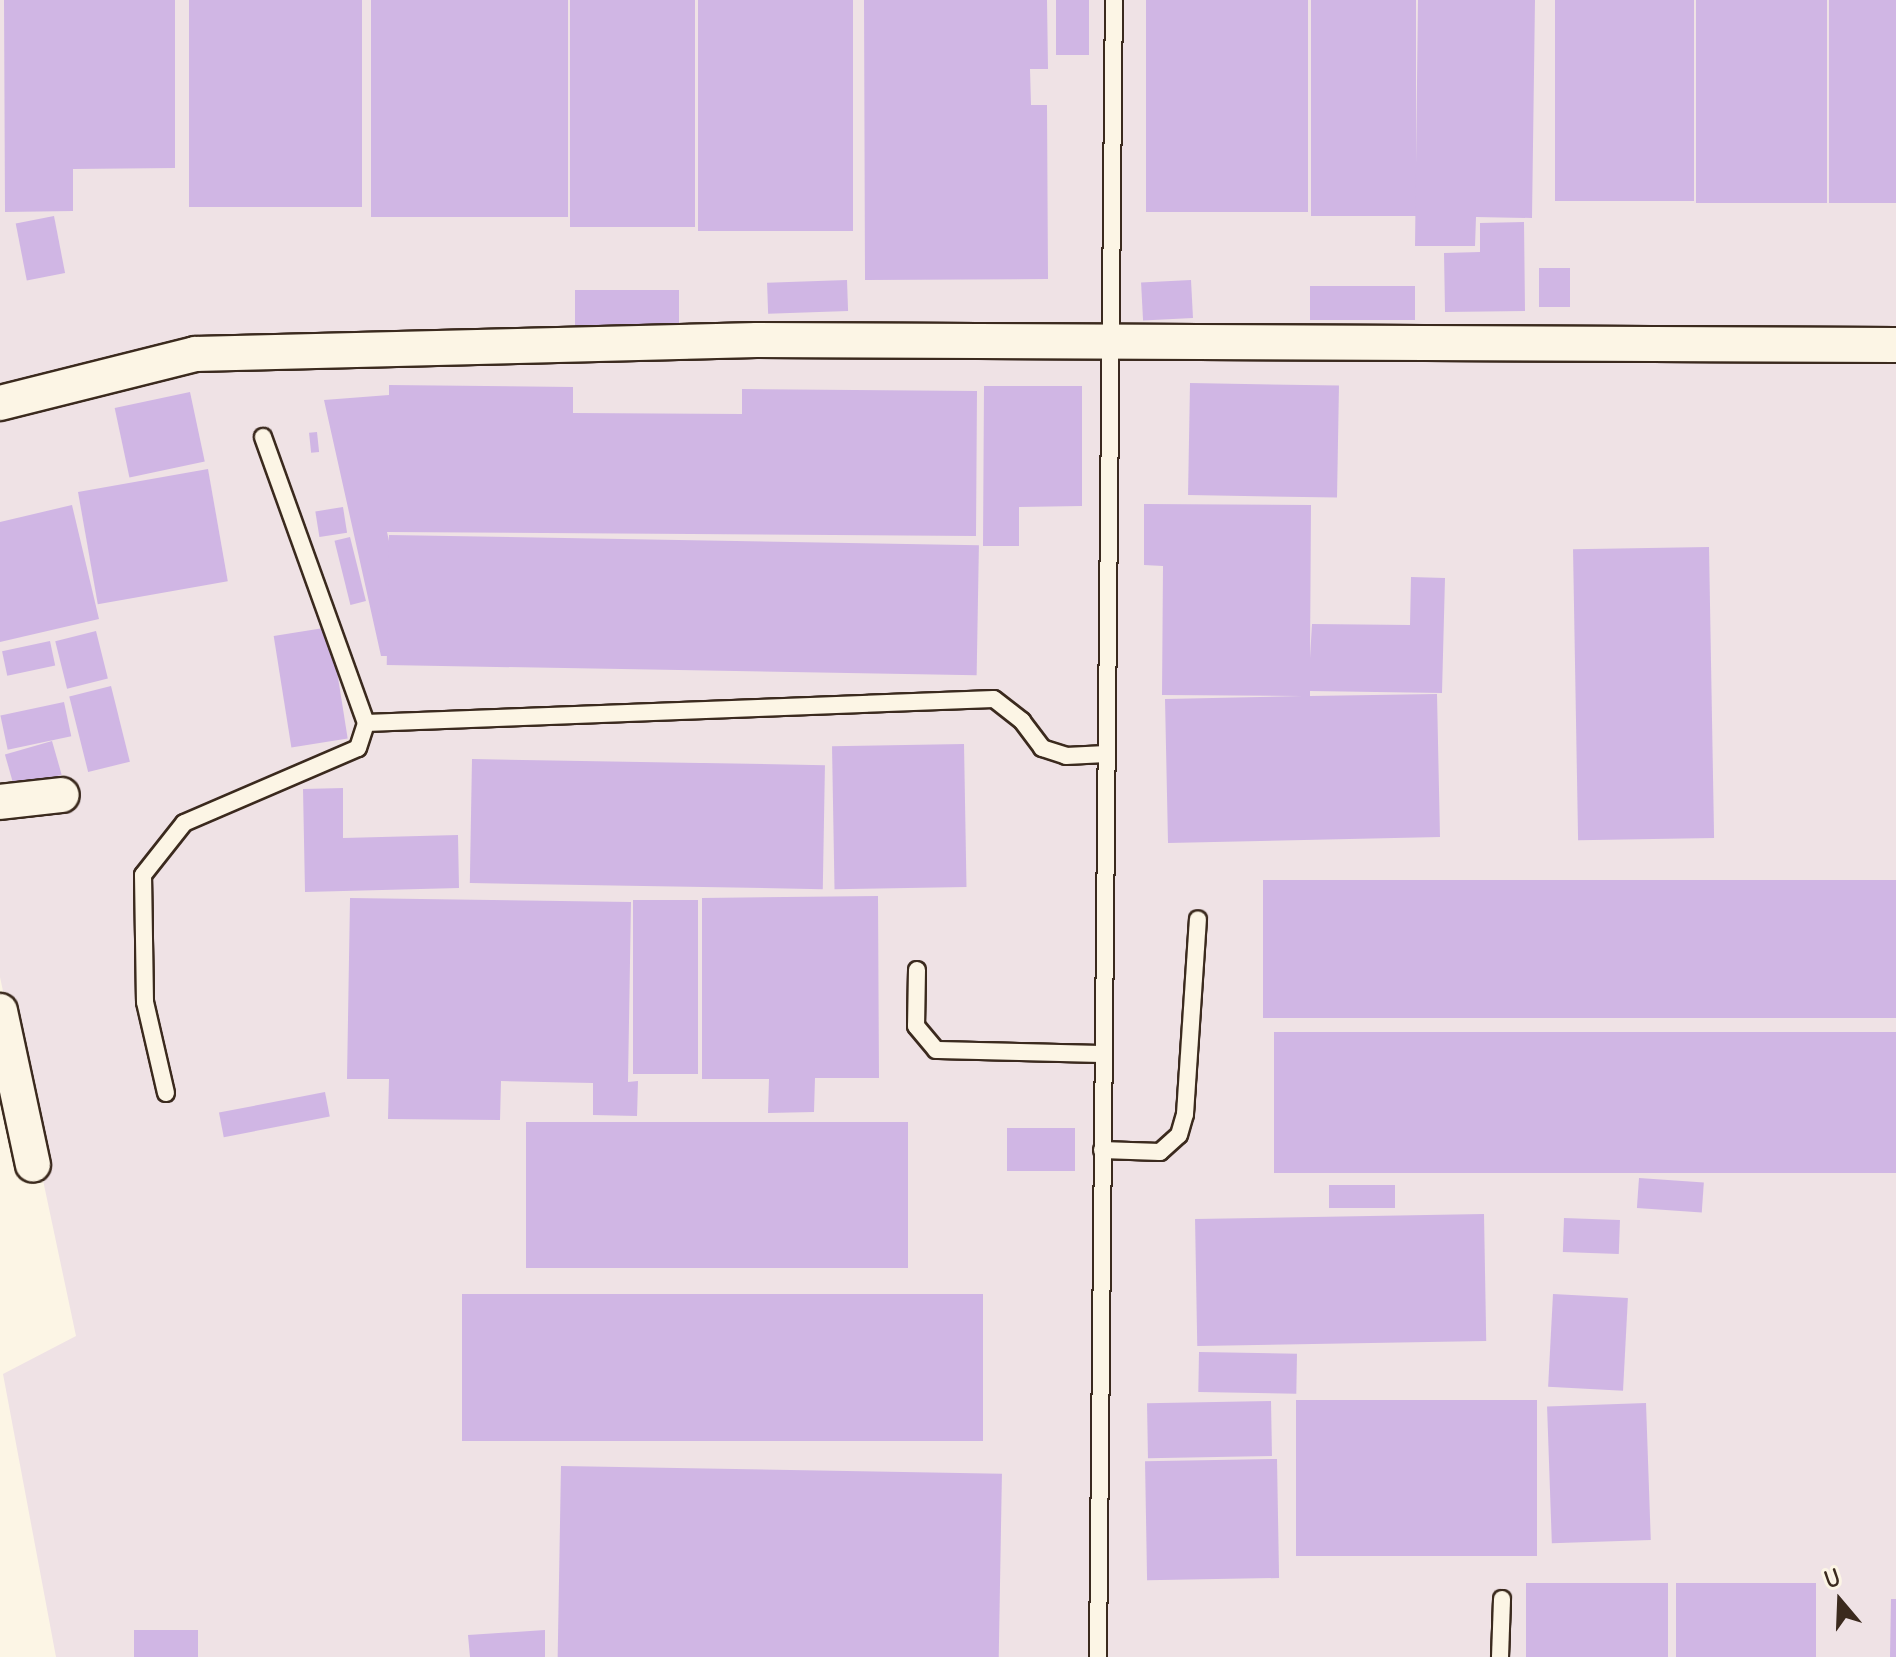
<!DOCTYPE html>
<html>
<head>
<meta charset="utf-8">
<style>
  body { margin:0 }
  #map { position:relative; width:1896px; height:1657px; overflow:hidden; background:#fcf5e5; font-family:Delius,sans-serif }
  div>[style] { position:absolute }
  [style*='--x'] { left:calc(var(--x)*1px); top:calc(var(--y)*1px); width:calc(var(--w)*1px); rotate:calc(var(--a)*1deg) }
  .built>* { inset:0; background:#efe2e5 }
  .building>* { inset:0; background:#d0b6e4; transform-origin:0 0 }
  .roads { filter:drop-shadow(2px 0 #3b2a1e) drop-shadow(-2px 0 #3b2a1e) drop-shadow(0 2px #3b2a1e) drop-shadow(0 -2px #3b2a1e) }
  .service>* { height:16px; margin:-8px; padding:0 8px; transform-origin:8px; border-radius:8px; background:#fcf5e5 }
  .minor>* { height:34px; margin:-17px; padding:0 17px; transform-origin:17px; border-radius:17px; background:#fcf5e5 }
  span { translate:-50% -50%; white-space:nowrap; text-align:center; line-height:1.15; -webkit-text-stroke:8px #fcf5e5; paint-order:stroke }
  .north { position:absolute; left:1800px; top:1561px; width:80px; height:80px; -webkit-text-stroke:6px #fcf5e5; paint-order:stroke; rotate:341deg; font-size:22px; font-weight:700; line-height:32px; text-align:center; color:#3b2a1e }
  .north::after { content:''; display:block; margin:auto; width:28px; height:36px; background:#3b2a1e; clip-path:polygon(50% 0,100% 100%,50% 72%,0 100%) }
</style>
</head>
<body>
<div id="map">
  <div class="built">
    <i style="clip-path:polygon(0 0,1896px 0,1896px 1657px,56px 1657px,3px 1374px,76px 1336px,0 977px)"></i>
  </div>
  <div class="building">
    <i style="clip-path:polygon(4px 0,175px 0,175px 168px,73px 169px,73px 211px,5px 212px)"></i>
    <i style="left:189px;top:0;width:173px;height:207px"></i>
    <i style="left:371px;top:0;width:197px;height:217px"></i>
    <i style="left:570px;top:0;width:125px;height:227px"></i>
    <i style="left:698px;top:0;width:155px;height:231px"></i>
    <i style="clip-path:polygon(864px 0,1047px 0,1048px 69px,1030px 69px,1031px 105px,1047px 105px,1048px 279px,865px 280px)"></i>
    <i style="left:1056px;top:0;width:33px;height:55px"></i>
    <i style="left:1146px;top:0;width:162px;height:212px"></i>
    <i style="left:1311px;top:0;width:105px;height:216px"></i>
    <i style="clip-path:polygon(1418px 0,1535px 0,1532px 218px,1476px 217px,1475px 246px,1415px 246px)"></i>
    <i style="left:1555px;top:0;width:139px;height:201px"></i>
    <i style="left:1696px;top:0;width:131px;height:203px"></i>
    <i style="left:1829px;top:0;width:67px;height:203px"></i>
    <i style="left:54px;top:216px;width:58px;height:39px;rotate:79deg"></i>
    <i style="clip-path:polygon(1524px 222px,1525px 311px,1445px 312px,1444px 253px,1480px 252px,1480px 223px)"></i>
    <i style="left:1539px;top:268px;width:31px;height:39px"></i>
    <i style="left:847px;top:280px;width:31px;height:80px;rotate:88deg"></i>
    <i style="left:1191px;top:280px;width:38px;height:50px;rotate:87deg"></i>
    <i style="left:1310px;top:286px;width:105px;height:34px"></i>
    <i style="left:575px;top:290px;width:104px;height:41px"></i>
    <i style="left:1190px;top:383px;width:149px;height:112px;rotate:1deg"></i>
    <i style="clip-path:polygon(389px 385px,573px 387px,573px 413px,742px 414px,742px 389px,977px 391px,976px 536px,387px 532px,401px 595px,423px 656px,381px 656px,324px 400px,389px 395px)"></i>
    <i style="clip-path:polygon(984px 386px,1082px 386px,1082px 506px,1019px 507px,1019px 546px,983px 546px)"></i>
    <i style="left:190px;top:392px;width:71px;height:77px;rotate:78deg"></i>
    <i style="left:317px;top:432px;width:20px;height:8px;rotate:84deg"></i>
    <i style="left:208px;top:469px;width:114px;height:132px;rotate:80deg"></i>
    <i style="clip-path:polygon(1144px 504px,1311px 505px,1310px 658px,1312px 624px,1410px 625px,1411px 577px,1445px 578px,1442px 693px,1310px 691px,1310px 696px,1437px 694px,1440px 837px,1168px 843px,1165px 699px,1303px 696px,1162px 695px,1163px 566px,1144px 565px)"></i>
    <i style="clip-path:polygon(72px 505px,99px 619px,0 642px,0 522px)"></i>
    <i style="left:343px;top:507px;width:26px;height:28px;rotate:81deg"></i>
    <i style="left:389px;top:535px;width:590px;height:130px;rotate:1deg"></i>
    <i style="left:350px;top:537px;width:66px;height:16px;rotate:76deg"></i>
    <i style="left:1709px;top:547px;width:291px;height:136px;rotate:89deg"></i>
    <i style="left:330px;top:627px;width:113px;height:57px;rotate:81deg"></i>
    <i style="left:96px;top:631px;width:49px;height:42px;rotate:76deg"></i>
    <i style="left:50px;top:641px;width:25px;height:49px;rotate:78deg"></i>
    <i style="left:111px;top:686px;width:78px;height:43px;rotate:76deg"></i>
    <i style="left:64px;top:702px;width:35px;height:65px;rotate:78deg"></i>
    <i style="left:52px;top:741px;width:35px;height:49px;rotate:74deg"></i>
    <i style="left:964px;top:744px;width:143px;height:132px;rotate:89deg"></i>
    <i style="left:472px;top:759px;width:353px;height:124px;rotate:1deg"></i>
    <i style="clip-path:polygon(343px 788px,343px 838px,458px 835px,459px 888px,305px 892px,303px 789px)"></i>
    <i style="left:1896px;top:880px;width:138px;height:633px;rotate:90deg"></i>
    <i style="clip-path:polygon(878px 896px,879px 1078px,815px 1078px,814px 1112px,768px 1113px,769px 1079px,702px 1079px,702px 898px)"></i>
    <i style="clip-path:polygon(350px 898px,631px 902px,628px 1082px,638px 1081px,637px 1116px,593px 1115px,593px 1083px,501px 1081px,500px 1120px,388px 1119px,389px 1079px,347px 1079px)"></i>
    <i style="left:633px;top:900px;width:65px;height:174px"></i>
    <i style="left:1896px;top:1032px;width:141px;height:622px;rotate:90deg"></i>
    <i style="left:325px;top:1092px;width:25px;height:108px;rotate:79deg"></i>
    <i style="left:526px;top:1122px;width:382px;height:146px"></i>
    <i style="left:1007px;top:1128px;width:68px;height:43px"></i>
    <i style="left:1639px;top:1178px;width:65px;height:30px;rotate:4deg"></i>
    <i style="left:1329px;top:1185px;width:66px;height:23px"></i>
    <i style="left:1484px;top:1214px;width:127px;height:289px;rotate:89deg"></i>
    <i style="left:1564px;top:1218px;width:56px;height:34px;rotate:2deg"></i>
    <i style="left:462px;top:1294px;width:521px;height:147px"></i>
    <i style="left:1553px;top:1294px;width:75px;height:93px;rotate:3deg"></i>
    <i style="left:1199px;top:1352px;width:98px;height:40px;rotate:1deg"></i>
    <i style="left:1296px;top:1400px;width:241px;height:156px"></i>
    <i style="left:1271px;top:1401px;width:55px;height:124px;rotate:89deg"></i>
    <i style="left:1646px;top:1403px;width:137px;height:99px;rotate:88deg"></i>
    <i style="left:1277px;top:1459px;width:119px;height:132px;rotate:89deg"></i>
    <i style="left:561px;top:1466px;width:441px;height:191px;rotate:1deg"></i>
    <i style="left:1668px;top:1583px;width:74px;height:142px;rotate:90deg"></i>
    <i style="left:1676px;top:1583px;width:140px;height:74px"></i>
    <i style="clip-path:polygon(1891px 1599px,1896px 1599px,1896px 1657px,1890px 1657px)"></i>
    <i style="left:198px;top:1630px;width:27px;height:64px;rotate:90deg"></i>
    <i style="clip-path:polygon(545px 1630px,545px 1657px,470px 1657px,468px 1635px)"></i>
  </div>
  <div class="roads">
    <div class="service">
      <i style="--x:263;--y:437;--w:304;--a:70.2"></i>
      <i style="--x:366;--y:723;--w:628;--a:-2.19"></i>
      <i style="--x:994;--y:699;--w:36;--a:38"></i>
      <i style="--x:1022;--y:721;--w:34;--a:53"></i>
      <i style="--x:1042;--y:748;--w:25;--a:18"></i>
      <i style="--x:1066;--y:756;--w:40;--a:-2.9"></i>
      <i style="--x:917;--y:970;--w:56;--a:91"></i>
      <i style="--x:916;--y:1026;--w:31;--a:50"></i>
      <i style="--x:936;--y:1050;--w:167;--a:1.4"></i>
      <i style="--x:166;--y:1093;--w:93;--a:-103"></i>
      <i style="--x:145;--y:1002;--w:127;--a:-90.9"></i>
      <i style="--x:143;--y:875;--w:66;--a:-51.7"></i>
      <i style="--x:184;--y:823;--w:189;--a:-23.3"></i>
      <i style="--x:358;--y:748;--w:26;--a:-72"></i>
      <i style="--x:1102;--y:1150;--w:58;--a:2"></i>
      <i style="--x:1160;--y:1152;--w:25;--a:-42"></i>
      <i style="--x:1179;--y:1135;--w:22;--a:-74"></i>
      <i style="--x:1185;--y:1114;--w:195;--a:-86.2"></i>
      <i style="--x:1098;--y:1657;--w:1657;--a:-89.45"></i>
      <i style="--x:1500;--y:1657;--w:58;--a:-88"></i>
    </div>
    <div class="minor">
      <i style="--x:0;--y:403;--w:201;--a:-14.1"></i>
      <i style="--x:195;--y:354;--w:562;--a:-1.43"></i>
      <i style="--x:757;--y:340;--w:1139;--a:0.25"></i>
      <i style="--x:0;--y:802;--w:62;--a:-6.4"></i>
      <i style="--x:0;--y:1011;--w:157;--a:77.9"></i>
    </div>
  </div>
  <div class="north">U</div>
</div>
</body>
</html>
